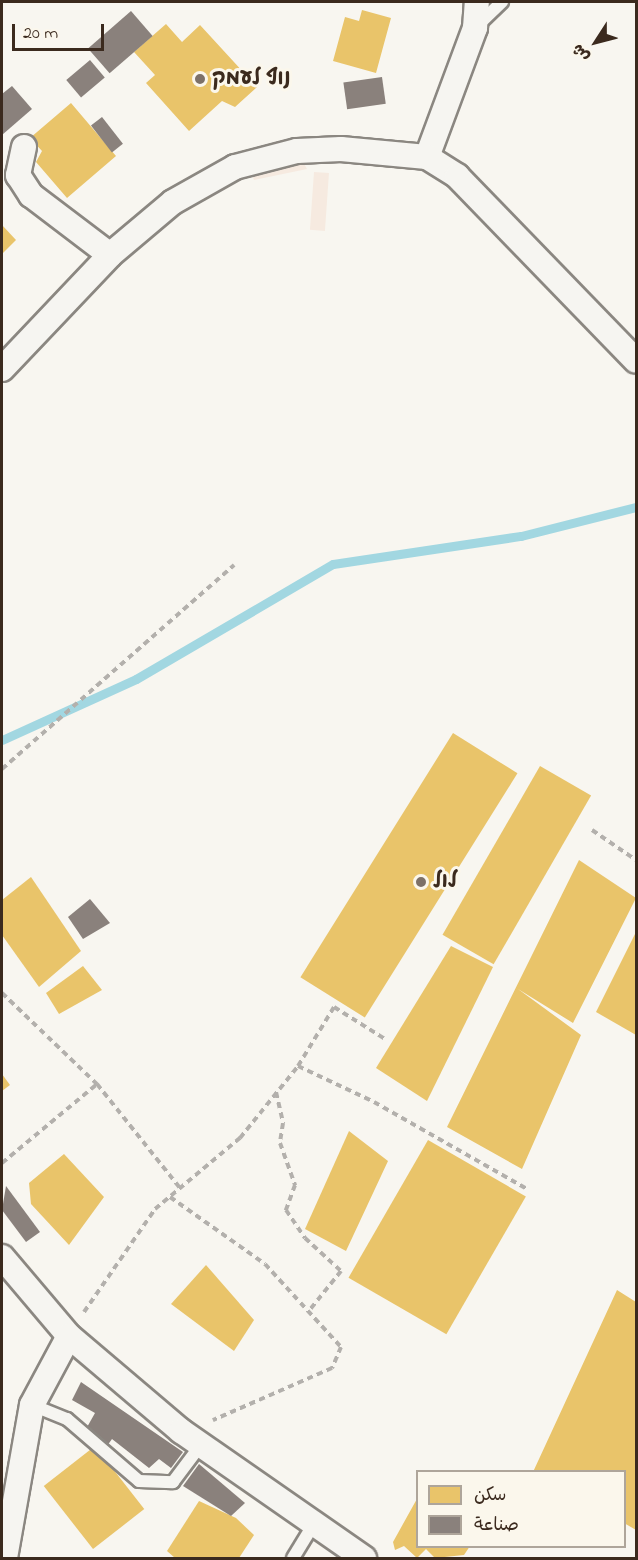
<!DOCTYPE html>
<html>
<head>
<meta charset="utf-8">
<style>
  body { margin:0 }
  #map { position:relative; width:638px; height:1560px; overflow:hidden; background:#f8f6f0; font-family:"Indie Flower","Playpen Sans Arabic","Playpen Sans Hebrew",sans-serif }
  div>[style] { position:absolute }
  [style*='--x'] { left:calc(var(--x)*1px); top:calc(var(--y)*1px); width:calc(var(--w)*1px); rotate:calc(var(--a)*1deg) }
  .built>* { inset:0; background:#f6eae0; transform-origin:0 0 }
  .homes>* { inset:0; background:#e9c46a; transform-origin:0 0 }
  .industry>* { inset:0; background:#8a817c; transform-origin:0 0 }
  .stream>* { height:9px; margin:-4.5px; padding:0 4.5px; transform-origin:4.5px; border-radius:4.5px; background:#a2d7e1 }
  .path>* { height:4px; margin-top:-2px; transform-origin:0; background:repeating-linear-gradient(90deg,#b3b0ac 0 6px,transparent 0 10.5px) }
  .roads { filter:drop-shadow(2px 0 #8b8781) drop-shadow(-2px 0 #8b8781) drop-shadow(0 2px #8b8781) drop-shadow(0 -2px #8b8781) }
  .service>* { height:12px; margin:-6px; padding:0 6px; transform-origin:6px; border-radius:6px; background:#f6f5f1 }
  .minor>* { height:24px; margin:-12px; padding:0 12px; transform-origin:12px; border-radius:12px; background:#f6f5f1 }
  .dots>* { width:16px; height:16px; translate:-50% -50%; box-sizing:border-box; border:3px solid #fbf7ec; border-radius:50% }
  span { translate:-50% -50%; white-space:nowrap; text-align:center; line-height:1.15; -webkit-text-stroke:6px #fbf7ec; paint-order:stroke }
  .poi-label { font-size:21px; color:#3b2a1e; font-weight:700 }
  .left { translate:0 -50%; text-align:left }
  .frame { position:absolute; inset:0; border:3px solid #3b2a1e; pointer-events:none }
  .legend { position:absolute; left:416px; top:1470px; width:210px; height:78px; box-sizing:border-box; background:#fbf7ec; border:2px solid #aea59a; margin:0; padding:8px 10px; list-style:none; font-size:18px; color:#3b2a1e }
  .legend li { display:flex; align-items:center; gap:12px; height:30px }
  .legend b { width:30px; border:2px solid #aea59a }
  .north { position:absolute; left:566px; top:12px; width:60px; height:60px; -webkit-text-stroke:4px #fbf7ec; paint-order:stroke; rotate:234deg; font-size:16px; font-weight:700; line-height:24px; text-align:center; color:#3b2a1e }
  .north::after { content:''; display:block; margin:auto; width:21px; height:27px; background:#3b2a1e; clip-path:polygon(50% 0,100% 100%,50% 72%,0 100%) }
  .scale { position:absolute; left:12px; top:24px; width:92px; height:27px; box-sizing:border-box; border:3px solid #3b2a1e; border-top:0; padding-left:8px; font-size:18px; line-height:21px; white-space:nowrap; color:#3b2a1e; -webkit-text-stroke:4px #fbf7ec; paint-order:stroke }
</style>
</head>
<body>
<div id="map">
  <div class="built">
    <i style="clip-path:polygon(297px 151px,307px 169px,254px 180px,249px 168px)"></i>
    <i style="left:314px;top:172px;width:15px;height:58px;rotate:4deg"></i>
  </div>
  <div class="homes">
    <i style="clip-path:polygon(362px 10px,391px 18px,376px 73px,333px 61px,345px 17px,359px 21px)"></i>
    <i style="clip-path:polygon(166px 24px,182px 42px,200px 25px,257px 87px,235px 107px,222px 101px,189px 131px,146px 83px,155px 75px,134px 52px)"></i>
    <i style="clip-path:polygon(71px 103px,116px 156px,67px 198px,36px 162px,42px 151px,30px 138px)"></i>
    <i style="clip-path:polygon(2px 225px,16px 240px,2px 254px)"></i>
    <i style="left:453px;top:733px;width:76px;height:288px;rotate:32deg"></i>
    <i style="left:540px;top:766px;width:59px;height:195px;rotate:30deg"></i>
    <i style="clip-path:polygon(579px 860px,636px 898px,573px 1023px,518px 989px,581px 1035px,522px 1169px,447px 1127px)"></i>
    <i style="clip-path:polygon(31px 877px,81px 951px,39px 987px,2px 935px,2px 900px)"></i>
    <i style="clip-path:polygon(636px 932px,636px 1035px,596px 1012px)"></i>
    <i style="clip-path:polygon(451px 946px,493px 967px,427px 1101px,376px 1068px)"></i>
    <i style="clip-path:polygon(83px 966px,102px 990px,59px 1014px,46px 993px)"></i>
    <i style="clip-path:polygon(2px 1074px,10px 1085px,2px 1091px)"></i>
    <i style="clip-path:polygon(349px 1131px,388px 1161px,346px 1251px,305px 1229px)"></i>
    <i style="left:428px;top:1140px;width:113px;height:159px;rotate:30deg"></i>
    <i style="clip-path:polygon(64px 1154px,104px 1197px,69px 1245px,31px 1204px,29px 1183px)"></i>
    <i style="clip-path:polygon(206px 1265px,254px 1320px,234px 1351px,171px 1304px)"></i>
    <i style="clip-path:polygon(617px 1290px,636px 1302px,636px 1530px,624px 1523px,624px 1472px,533px 1472px)"></i>
    <i style="left:95px;top:1446px;width:80px;height:65px;rotate:52deg"></i>
    <i style="clip-path:polygon(418px 1497px,418px 1546px,470px 1546px,464px 1555px,435px 1558px,426px 1549px,417px 1558px,404px 1546px,395px 1550px,393px 1542px)"></i>
    <i style="clip-path:polygon(199px 1501px,236px 1518px,254px 1535px,239px 1558px,175px 1558px,167px 1551px)"></i>
  </div>
  <div class="industry">
    <i style="left:131px;top:11px;width:33px;height:57px;rotate:49deg"></i>
    <i style="left:90px;top:60px;width:23px;height:31px;rotate:50deg"></i>
    <i style="left:382px;top:77px;width:27px;height:39px;rotate:82deg"></i>
    <i style="clip-path:polygon(12px 86px,32px 109px,2px 135px,2px 94px)"></i>
    <i style="left:102px;top:117px;width:34px;height:14px;rotate:52deg"></i>
    <i style="clip-path:polygon(90px 899px,110px 923px,83px 939px,68px 917px)"></i>
    <i style="clip-path:polygon(6px 1186px,40px 1232px,26px 1242px,2px 1210px)"></i>
    <i style="clip-path:polygon(81px 1382px,183px 1452px,171px 1468px,159px 1459px,149px 1468px,112px 1439px,107px 1446px,86px 1429px,95px 1413px,72px 1400px)"></i>
    <i style="clip-path:polygon(199px 1464px,245px 1503px,231px 1516px,183px 1486px)"></i>
  </div>
  <div class="stream">
    <i style="--x:2;--y:740;--w:147;--a:-24.5"></i>
    <i style="--x:136;--y:679;--w:228;--a:-30.3"></i>
    <i style="--x:333;--y:564;--w:190;--a:-8.5"></i>
    <i style="--x:521;--y:536;--w:119;--a:-14.2"></i>
  </div>
  <div class="path">
    <i style="--x:2;--y:769;--w:309;--a:-41.3"></i>
    <i style="--x:592;--y:830;--w:53;--a:34.3"></i>
    <i style="--x:2;--y:993;--w:132;--a:43.8"></i>
    <i style="--x:298;--y:1066;--w:69;--a:-58.6"></i>
    <i style="--x:334;--y:1007;--w:60;--a:32.1"></i>
    <i style="--x:276;--y:1092;--w:32;--a:77"></i>
    <i style="--x:283;--y:1123;--w:20;--a:99"></i>
    <i style="--x:280;--y:1143;--w:45;--a:70.3"></i>
    <i style="--x:295;--y:1185;--w:27;--a:110"></i>
    <i style="--x:286;--y:1210;--w:34;--a:56"></i>
    <i style="--x:305;--y:1238;--w:49;--a:42.5"></i>
    <i style="--x:341;--y:1271;--w:53;--a:128.8"></i>
    <i style="--x:2;--y:1163;--w:124;--a:-39.7"></i>
    <i style="--x:97;--y:1084;--w:133;--a:51.4"></i>
    <i style="--x:170;--y:1197;--w:116;--a:35.2"></i>
    <i style="--x:265;--y:1264;--w:113;--a:47.5"></i>
    <i style="--x:341;--y:1347;--w:23;--a:113"></i>
    <i style="--x:332;--y:1368;--w:130;--a:156.4"></i>
    <i style="--x:84;--y:1312;--w:125;--a:-55.4"></i>
    <i style="--x:155;--y:1209;--w:111;--a:-39.9"></i>
    <i style="--x:240;--y:1138;--w:92;--a:-51.1"></i>
    <i style="--x:298;--y:1066;--w:84;--a:25.3"></i>
    <i style="--x:374;--y:1102;--w:178;--a:29.6"></i>
  </div>
  <div class="roads">
    <div class="service">
      <i style="--x:477;--y:26;--w:35;--a:-44"></i>
      <i style="--x:32;--y:1405;--w:38;--a:22"></i>
      <i style="--x:67;--y:1419;--w:95;--a:40.7"></i>
      <i style="--x:139;--y:1481;--w:34;--a:2"></i>
      <i style="--x:173;--y:1482;--w:45;--a:-53.1"></i>
      <i style="--x:293;--y:1558;--w:42;--a:-58.6"></i>
    </div>
    <div class="minor">
      <i style="--x:24;--y:147;--w:29;--a:102"></i>
      <i style="--x:18;--y:175;--w:24;--a:57"></i>
      <i style="--x:31;--y:195;--w:99;--a:37.2"></i>
      <i style="--x:427;--y:157;--w:138;--a:-69.6"></i>
      <i style="--x:475;--y:28;--w:26;--a:-86"></i>
      <i style="--x:2;--y:369;--w:157;--a:-46.5"></i>
      <i style="--x:110;--y:255;--w:82;--a:-40.1"></i>
      <i style="--x:173;--y:202;--w:71;--a:-29.4"></i>
      <i style="--x:235;--y:167;--w:64;--a:-14.5"></i>
      <i style="--x:297;--y:151;--w:44;--a:-2.6"></i>
      <i style="--x:341;--y:149;--w:86;--a:5.3"></i>
      <i style="--x:427;--y:157;--w:36;--a:32"></i>
      <i style="--x:457;--y:176;--w:257;--a:45.9"></i>
      <i style="--x:2;--y:1257;--w:104;--a:49.7"></i>
      <i style="--x:69;--y:1336;--w:147;--a:40.3"></i>
      <i style="--x:181;--y:1431;--w:223;--a:34.8"></i>
      <i style="--x:5;--y:1558;--w:155;--a:-80"></i>
      <i style="--x:32;--y:1405;--w:78;--a:-61.8"></i>
    </div>
  </div>
  <div class="dots">
    <i style="left:200px;top:79px;background:#7d7168"></i>
    <i style="left:421px;top:882px;background:#7d7168"></i>
  </div>
  <div class="poi-label">
    <span class="left" style="left:212px;top:79px">נוף לעמק</span>
    <span class="left" style="left:433px;top:882px">לול</span>
  </div>
  <div class="frame"></div>
  <ul class="legend">
  <li><b style="height:16px;background:#e9c46a"></b>سكن</li>
  <li><b style="height:16px;background:#8a817c"></b>صناعة</li>
  </ul>
  <div class="north">ش</div>
  <div class="scale">20 m</div>
</div>
</body>
</html>
